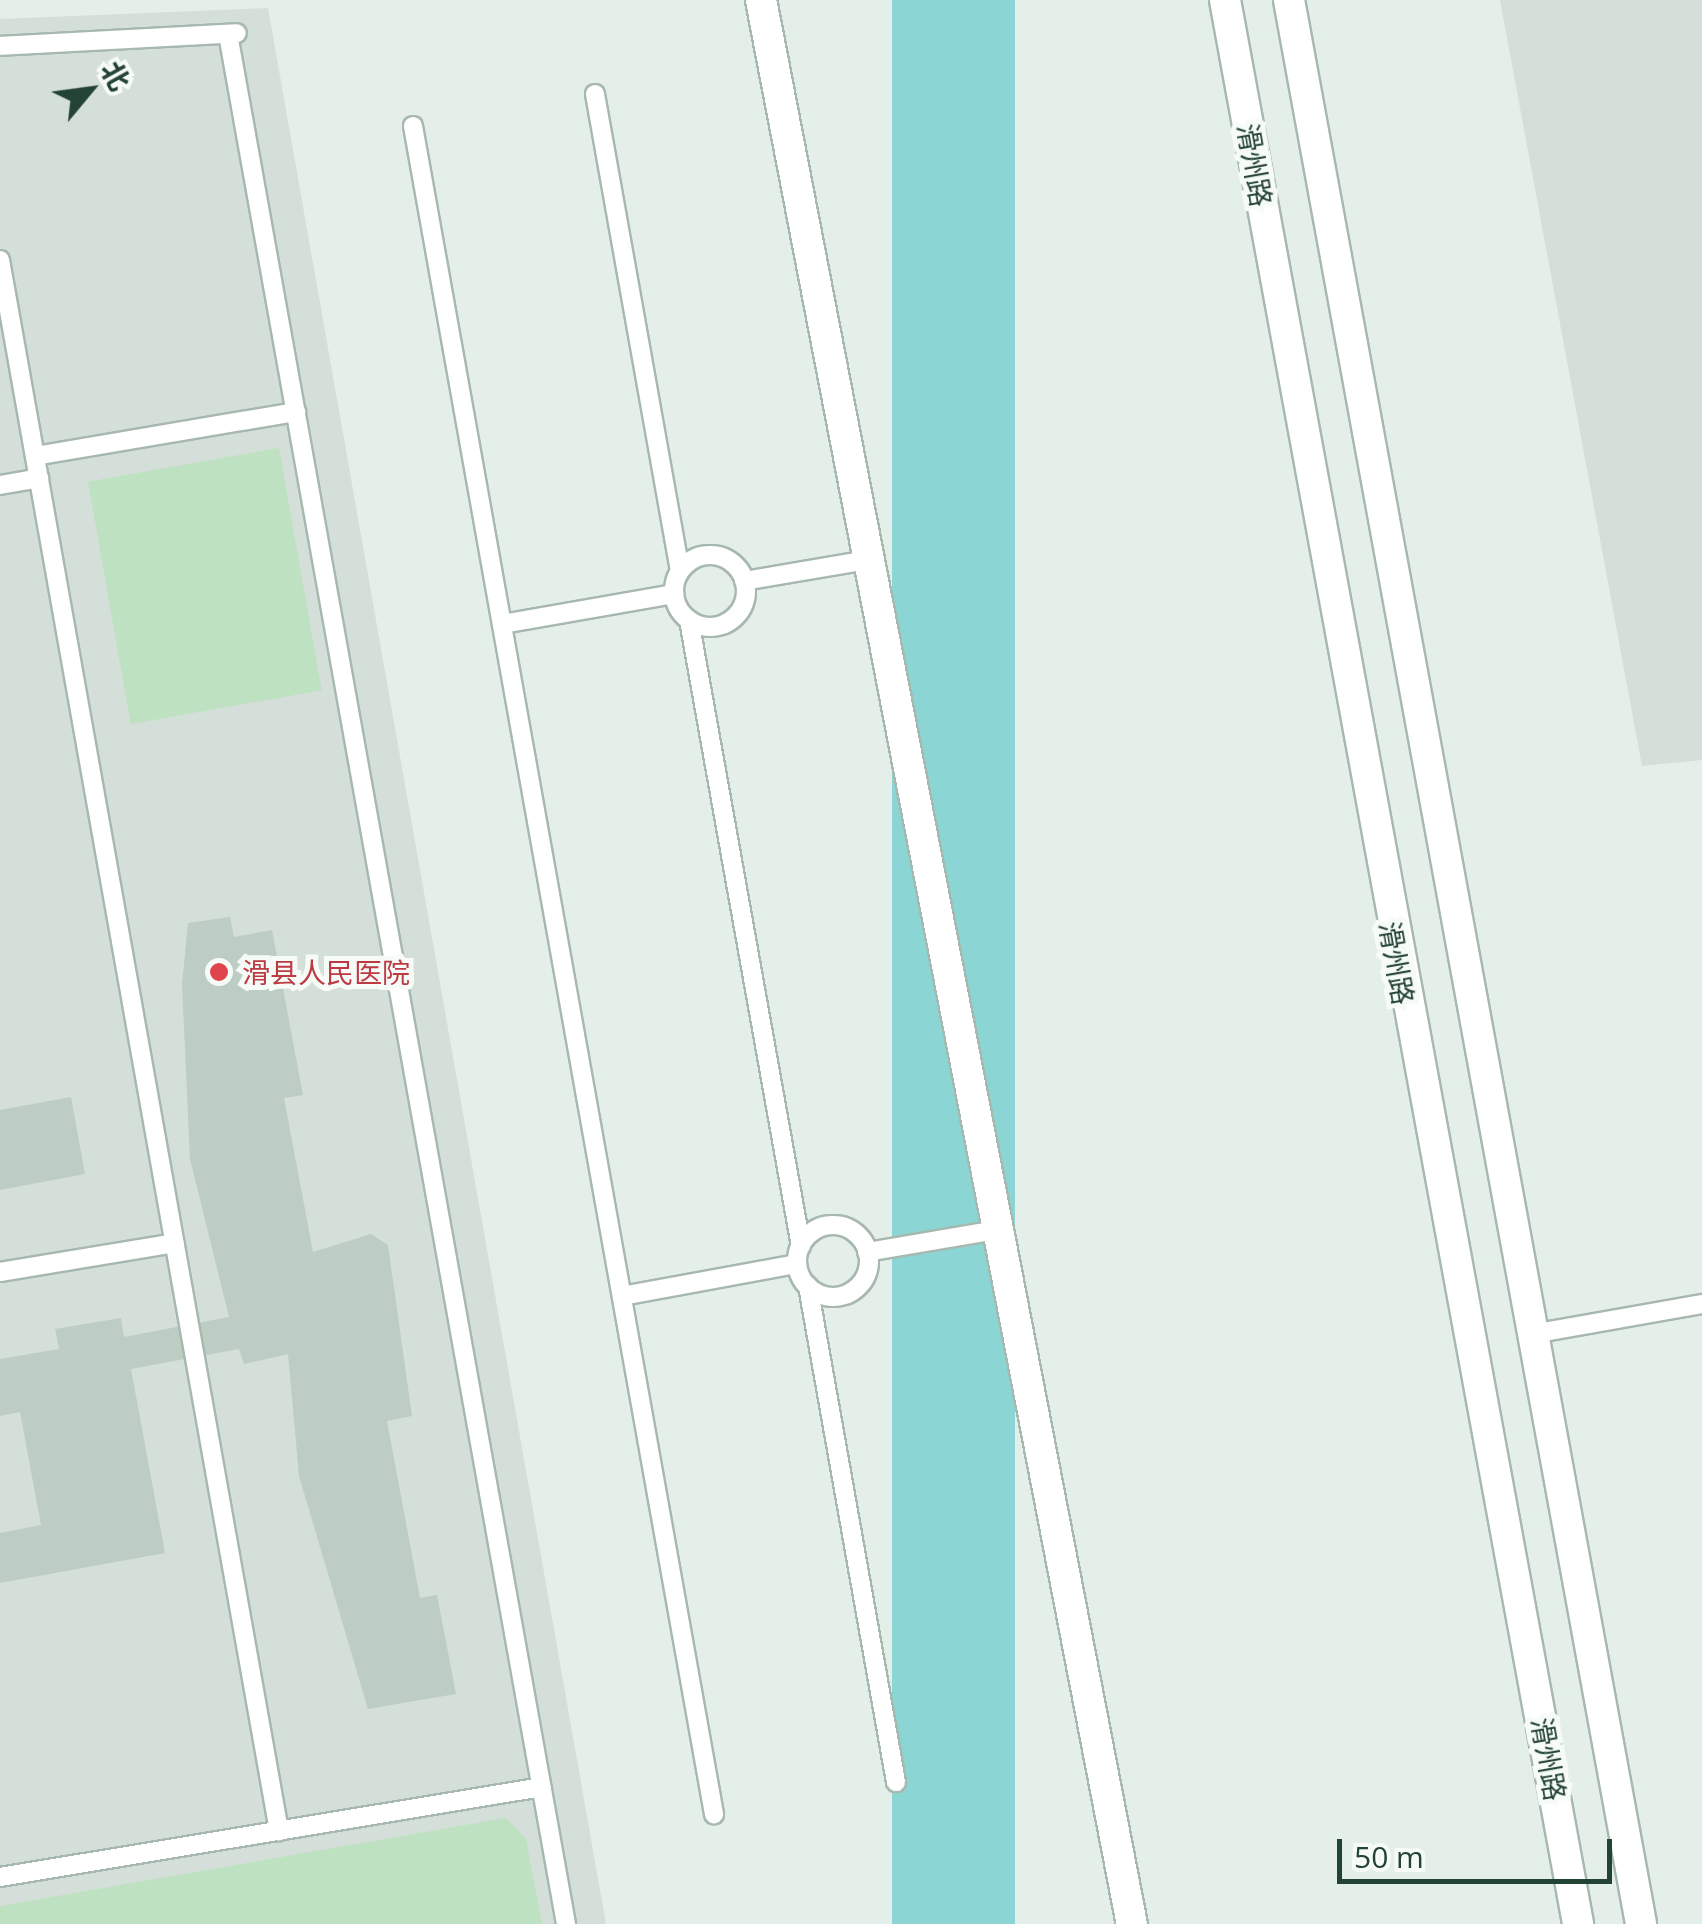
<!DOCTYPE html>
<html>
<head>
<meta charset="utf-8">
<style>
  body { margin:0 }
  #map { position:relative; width:1702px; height:1924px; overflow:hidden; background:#e5efe9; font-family:"Open Sans","Noto Sans SC",sans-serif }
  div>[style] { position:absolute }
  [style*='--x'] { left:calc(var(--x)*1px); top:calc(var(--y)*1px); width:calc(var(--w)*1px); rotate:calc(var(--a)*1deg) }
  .built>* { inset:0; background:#d3dfd8 }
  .green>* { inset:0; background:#bee1c1; transform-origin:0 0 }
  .water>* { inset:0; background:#8bd6d5; transform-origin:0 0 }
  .building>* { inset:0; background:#bdcdc4 }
  .roads { filter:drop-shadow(2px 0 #a7b8af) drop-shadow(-2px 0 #a7b8af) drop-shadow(0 2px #a7b8af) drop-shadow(0 -2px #a7b8af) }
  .service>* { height:18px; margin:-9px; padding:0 9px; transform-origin:9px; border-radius:9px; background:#fff }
  .service>.ring { margin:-9px; padding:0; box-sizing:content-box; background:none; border:18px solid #fff; border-radius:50% }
  .minor>* { height:30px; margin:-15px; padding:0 15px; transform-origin:15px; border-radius:15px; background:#fff }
  .secondary>* { height:30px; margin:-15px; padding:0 15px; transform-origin:15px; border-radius:15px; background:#fff }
  .dots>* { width:28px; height:28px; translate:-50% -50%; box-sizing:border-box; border:5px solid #f7fbf8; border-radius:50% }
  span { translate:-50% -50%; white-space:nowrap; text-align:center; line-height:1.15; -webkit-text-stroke:10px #f7fbf8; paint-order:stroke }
  .street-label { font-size:28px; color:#234335 }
  .health-label { font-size:28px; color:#be3a42 }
  .left { translate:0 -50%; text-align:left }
  .north { position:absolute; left:40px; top:40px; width:100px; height:100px; -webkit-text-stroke:8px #f7fbf8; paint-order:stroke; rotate:61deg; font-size:28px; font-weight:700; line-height:40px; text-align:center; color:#234335 }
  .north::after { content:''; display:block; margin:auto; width:35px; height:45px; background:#234335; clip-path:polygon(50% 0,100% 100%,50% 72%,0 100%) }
  .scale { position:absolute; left:1337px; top:1839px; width:275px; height:45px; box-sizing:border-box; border:5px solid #234335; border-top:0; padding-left:12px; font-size:30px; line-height:35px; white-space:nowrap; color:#234335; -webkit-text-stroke:8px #f7fbf8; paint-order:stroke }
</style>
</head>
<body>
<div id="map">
  <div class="built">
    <i style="clip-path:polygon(1500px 0,1702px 0,1702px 760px,1642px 766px)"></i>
    <i style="clip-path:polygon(268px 8px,606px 1924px,0 1924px,0 19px)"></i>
  </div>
  <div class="green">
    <i style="left:279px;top:448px;width:246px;height:194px;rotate:80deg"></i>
    <i style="clip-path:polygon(506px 1818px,526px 1839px,542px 1924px,0 1924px,0 1906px)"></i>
  </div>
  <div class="water">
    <i style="left:892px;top:0;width:123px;height:1959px"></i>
  </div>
  <div class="building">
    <i style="clip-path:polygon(230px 917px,234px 937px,272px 930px,303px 1095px,284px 1098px,313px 1252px,371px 1234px,388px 1245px,412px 1416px,387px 1421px,420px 1598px,437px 1595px,456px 1694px,368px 1709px,299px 1476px,288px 1354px,244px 1364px,239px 1349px,131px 1369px,165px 1553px,0 1583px,0 1533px,41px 1525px,20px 1412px,0 1416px,0 1359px,59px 1349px,55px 1329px,121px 1318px,124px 1337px,229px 1317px,190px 1159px,182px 984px,188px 923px)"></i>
    <i style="clip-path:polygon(71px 1097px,85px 1174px,0 1190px,0 1110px)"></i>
  </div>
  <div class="roads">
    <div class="service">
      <i style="--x:228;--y:34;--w:1920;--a:79.86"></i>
      <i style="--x:0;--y:46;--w:237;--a:-3.1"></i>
      <i style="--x:595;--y:94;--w:483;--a:79.9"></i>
      <i style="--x:413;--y:126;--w:1715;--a:79.89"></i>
      <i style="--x:0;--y:260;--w:1596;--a:79.93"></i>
      <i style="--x:35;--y:456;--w:265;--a:-9.6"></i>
      <i style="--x:0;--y:485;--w:40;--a:-10"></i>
      <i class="ring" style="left:674px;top:555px;width:54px;height:54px"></i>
      <i style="--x:744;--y:581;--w:126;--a:-9.6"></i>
      <i style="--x:689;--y:620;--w:636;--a:79.86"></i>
      <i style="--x:502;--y:624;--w:175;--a:-9.9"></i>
      <i class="ring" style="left:797px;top:1225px;width:54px;height:54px"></i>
      <i style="--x:867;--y:1252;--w:132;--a:-9.6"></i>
      <i style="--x:0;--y:1272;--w:177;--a:-9.4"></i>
      <i style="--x:808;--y:1286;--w:504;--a:79.94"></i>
      <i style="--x:622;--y:1296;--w:178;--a:-10.4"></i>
      <i style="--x:1532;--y:1334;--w:173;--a:-10"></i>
      <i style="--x:0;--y:1877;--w:549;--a:-9.43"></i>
    </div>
    <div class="minor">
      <i style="--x:761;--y:0;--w:1959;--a:79.09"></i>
    </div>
    <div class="secondary">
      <i style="--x:1225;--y:0;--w:1956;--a:79.6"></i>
      <i style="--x:1289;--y:0;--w:1956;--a:79.63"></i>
    </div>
  </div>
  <div class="dots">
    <i style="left:219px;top:972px;background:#e0444e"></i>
  </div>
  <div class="street-label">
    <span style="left:1255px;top:165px;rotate:80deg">滑州路</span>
    <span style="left:1397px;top:963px;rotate:80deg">滑州路</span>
    <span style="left:1549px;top:1759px;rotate:80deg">滑州路</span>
  </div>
  <div class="health-label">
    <span class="left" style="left:242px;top:972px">滑县人民医院</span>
  </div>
  <div class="north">北</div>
  <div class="scale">50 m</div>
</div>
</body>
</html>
